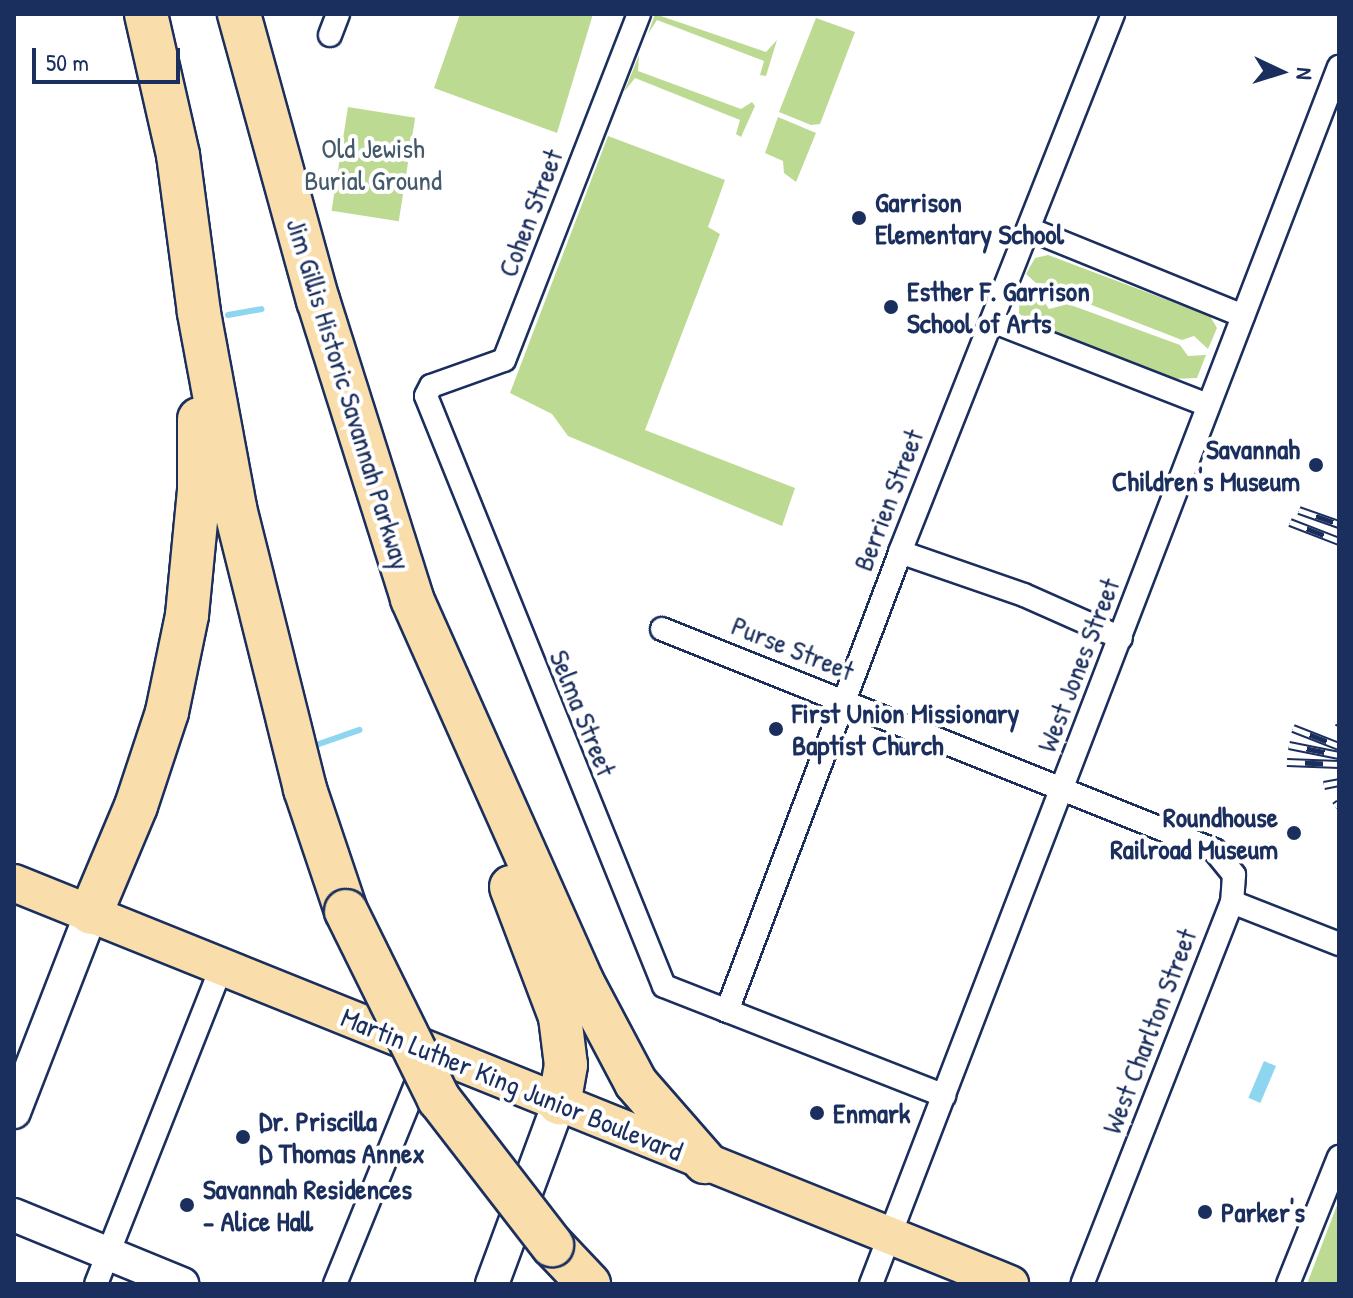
<!DOCTYPE html>
<html>
<head>
<meta charset="utf-8">
<style>
  body { margin:0 }
  #map { position:relative; width:1353px; height:1298px; overflow:hidden; background:#fff; font-family:"Patrick Hand",sans-serif }
  div>[style] { position:absolute }
  [style*='--x'] { left:calc(var(--x)*1px); top:calc(var(--y)*1px); width:calc(var(--w)*1px); rotate:calc(var(--a)*1deg) }
  .green>* { inset:0; background:#bdda92; transform-origin:0 0 }
  .water>* { inset:0; background:#8ed5ef; transform-origin:0 0 }
  .stream>* { height:6px; margin:-3px; padding:0 3px; transform-origin:3px; border-radius:3px; background:#8ed5ef }
  .roads { filter:drop-shadow(2px 0 #1b2f5e) drop-shadow(-2px 0 #1b2f5e) drop-shadow(0 2px #1b2f5e) drop-shadow(0 -2px #1b2f5e) }
  .street>* { height:22px; margin:-11px; padding:0 11px; transform-origin:11px; border-radius:11px; background:#fff }
  .secondary>* { height:32px; margin:-16px; padding:0 16px; transform-origin:16px; border-radius:16px; background:#fff }
  .primary>* { height:36px; margin:-18px; padding:0 18px; transform-origin:18px; border-radius:18px; background:#f9deab }
  .highway>* { height:42px; margin:-21px; padding:0 21px; transform-origin:21px; border-radius:21px; background:#f9deab }
  .rail>* { height:9px; margin-top:-4.5px; transform-origin:0; background:repeating-linear-gradient(90deg,#fff 0 18px,#1b2f5e 0 36px); box-sizing:border-box; border-block:2px solid #1b2f5e }
  .bridges { filter:drop-shadow(2px 0 #1b2f5e) drop-shadow(-2px 0 #1b2f5e) drop-shadow(0 2px #1b2f5e) drop-shadow(0 -2px #1b2f5e) }
  .highway-bridge>* { height:42px; margin:-21px; padding:0 21px; transform-origin:21px; border-radius:21px; background:#f9deab }
  .dots>* { width:22px; height:22px; translate:-50% -50%; box-sizing:border-box; border:4px solid #fff; border-radius:50% }
  span { translate:-50% -50%; white-space:nowrap; text-align:center; line-height:1.15; -webkit-text-stroke:8px #fff; paint-order:stroke }
  .park-label { font-size:28px; color:#445a6b }
  .poi-label { font-size:28px; color:#1b2f5e; font-weight:700 }
  .left { translate:0 -50%; text-align:left }
  .right { translate:-100% -50%; text-align:right }
  .street-label { font-size:28px; color:#1b2f5e }
  .frame { position:absolute; inset:0; border:16px solid #1b2f5e; pointer-events:none }
  .north { position:absolute; left:1241px; top:32px; width:80px; height:80px; -webkit-text-stroke:6px #fff; paint-order:stroke; rotate:94deg; font-size:22px; font-weight:700; line-height:32px; text-align:center; color:#1b2f5e }
  .north::after { content:''; display:block; margin:auto; width:28px; height:36px; background:#1b2f5e; clip-path:polygon(50% 0,100% 100%,50% 72%,0 100%) }
  .scale { position:absolute; left:32px; top:48px; width:148px; height:36px; box-sizing:border-box; border:4px solid #1b2f5e; border-top:0; padding-left:10px; font-size:24px; line-height:28px; white-space:nowrap; color:#1b2f5e; -webkit-text-stroke:6px #fff; paint-order:stroke }
</style>
</head>
<body>
<div id="map">
  <div class="green">
    <i style="clip-path:polygon(460px 14px,593px 14px,557px 133px,434px 88px)"></i>
    <i style="clip-path:polygon(655px 14px,766px 52px,777px 40px,766px 76px,760px 75px,764px 61px,657px 20px,648px 34px)"></i>
    <i style="clip-path:polygon(816px 18px,855px 32px,820px 124px,811px 125px,779px 112px)"></i>
    <i style="clip-path:polygon(639px 55px,638px 71px,741px 109px,752px 102px,755px 106px,741px 137px,736px 134px,740px 120px,635px 78px,624px 92px)"></i>
    <i style="left:348px;top:107px;width:68px;height:105px;rotate:9deg"></i>
    <i style="clip-path:polygon(778px 117px,816px 133px,796px 182px,784px 173px,783px 161px,765px 153px)"></i>
    <i style="clip-path:polygon(608px 136px,725px 180px,708px 227px,720px 234px,645px 430px,795px 488px,782px 526px,568px 436px,552px 414px,510px 393px)"></i>
    <i style="clip-path:polygon(1048px 255px,1210px 316px,1217px 328px,1208px 349px,1194px 336px,1182px 340px,1071px 297px,1068px 285px,1036px 283px,1026px 274px,1035px 258px)"></i>
    <i style="clip-path:polygon(1020px 290px,1037px 291px,1049px 309px,1068px 304px,1180px 345px,1188px 356px,1206px 355px,1197px 378px,1172px 379px,1027px 322px,1019px 313px)"></i>
    <i style="clip-path:polygon(1339px 1200px,1339px 1284px,1307px 1284px)"></i>
  </div>
  <div class="water">
    <i style="left:1264px;top:1061px;width:13px;height:40px;rotate:23deg"></i>
  </div>
  <div class="stream">
    <i style="--x:228;--y:315;--w:34;--a:-10"></i>
    <i style="--x:316;--y:745;--w:46;--a:-19.2"></i>
  </div>
  <div class="roads">
    <div class="street">
      <i style="--x:639;--y:14;--w:371;--a:111.3"></i>
      <i style="--x:504;--y:360;--w:77;--a:160.4"></i>
      <i style="--x:431;--y:386;--w:11;--a:117"></i>
      <i style="--x:426;--y:396;--w:636;--a:68.03"></i>
      <i style="--x:664;--y:986;--w:301;--a:21.4"></i>
      <i style="--x:330;--y:35;--w:22;--a:-69"></i>
      <i style="--x:1029;--y:229;--w:231;--a:22.1"></i>
      <i style="--x:992;--y:321;--w:232;--a:21.3"></i>
      <i style="--x:900;--y:552;--w:131;--a:19.1"></i>
      <i style="--x:1024;--y:595;--w:106;--a:23.9"></i>
      <i style="--x:662;--y:629;--w:595;--a:21.82"></i>
      <i style="--x:1214;--y:850;--w:32;--a:51"></i>
      <i style="--x:1234;--y:875;--w:27;--a:94"></i>
      <i style="--x:1232;--y:902;--w:410;--a:111.4"></i>
      <i style="--x:1232;--y:902;--w:115;--a:21.4"></i>
      <i style="--x:727;--y:1011;--w:491;--a:-69.3"></i>
      <i style="--x:900;--y:552;--w:579;--a:-68.4"></i>
      <i style="--x:96;--y:1284;--w:342;--a:-68.4"></i>
      <i style="--x:335;--y:1284;--w:234;--a:-67.9"></i>
      <i style="--x:871;--y:1284;--w:1304;--a:-68.97"></i>
      <i style="--x:1288;--y:1284;--w:137;--a:-68.1"></i>
    </div>
    <div class="secondary">
      <i style="--x:14;--y:1112;--w:213;--a:-68.8"></i>
      <i style="--x:14;--y:1215;--w:182;--a:22.3"></i>
      <i style="--x:492;--y:1284;--w:193;--a:-69.7"></i>
    </div>
    <div class="primary">
      <i style="--x:14;--y:883;--w:1074;--a:21.93"></i>
    </div>
    <div class="highway">
      <i style="--x:146;--y:14;--w:145;--a:77.2"></i>
      <i style="--x:178;--y:155;--w:159;--a:82.4"></i>
      <i style="--x:199;--y:313;--w:198;--a:79.5"></i>
      <i style="--x:235;--y:508;--w:290;--a:76"></i>
      <i style="--x:305;--y:789;--w:129;--a:71.4"></i>
      <i style="--x:239;--y:14;--w:297;--a:74.6"></i>
      <i style="--x:318;--y:300;--w:313;--a:72.5"></i>
      <i style="--x:412;--y:599;--w:418;--a:66"></i>
      <i style="--x:582;--y:981;--w:115;--a:62.1"></i>
      <i style="--x:636;--y:1083;--w:105;--a:48.9"></i>
      <i style="--x:511;--y:887;--w:139;--a:69.3"></i>
      <i style="--x:560;--y:1017;--w:48;--a:82.9"></i>
      <i style="--x:566;--y:1065;--w:39;--a:100"></i>
      <i style="--x:91;--y:913;--w:116;--a:-67.2"></i>
      <i style="--x:136;--y:806;--w:99;--a:-71.7"></i>
      <i style="--x:167;--y:712;--w:99;--a:-78.3"></i>
      <i style="--x:187;--y:615;--w:126;--a:-84.5"></i>
      <i style="--x:199;--y:490;--w:71;--a:-90"></i>
      <i style="--x:552;--y:1245;--w:54;--a:46.5"></i>
    </div>
  </div>
  <div class="rail">
    <i style="--x:1299;--y:510;--w:42;--a:19.3"></i>
    <i style="--x:1290;--y:522;--w:53;--a:21.2"></i>
    <i style="--x:1337;--y:721;--w:2;--a:27"></i>
    <i style="--x:1293;--y:728;--w:49;--a:21.4"></i>
    <i style="--x:1289;--y:745;--w:51;--a:11.3"></i>
    <i style="--x:1287;--y:762;--w:52;--a:2.2"></i>
    <i style="--x:1324;--y:785;--w:15;--a:-11"></i>
    <i style="--x:1335;--y:806;--w:5;--a:-37"></i>
  </div>
  <div class="bridges">
    <div class="highway-bridge">
      <i style="--x:346;--y:911;--w:210;--a:63.7"></i>
      <i style="--x:439;--y:1099;--w:185;--a:52.3"></i>
    </div>
  </div>
  <div class="dots">
    <i style="left:859px;top:218px;background:#1b2f5e"></i>
    <i style="left:891px;top:307px;background:#1b2f5e"></i>
    <i style="left:1316px;top:465px;background:#1b2f5e"></i>
    <i style="left:776px;top:729px;background:#1b2f5e"></i>
    <i style="left:1294px;top:833px;background:#1b2f5e"></i>
    <i style="left:817px;top:1113px;background:#1b2f5e"></i>
    <i style="left:243px;top:1137px;background:#1b2f5e"></i>
    <i style="left:187px;top:1205px;background:#1b2f5e"></i>
    <i style="left:1205px;top:1212px;background:#1b2f5e"></i>
  </div>
  <div class="park-label">
    <span style="left:373px;top:164px">Old Jewish<br>Burial Ground</span>
  </div>
  <div class="poi-label">
    <span class="left" style="left:875px;top:218px">Garrison<br>Elementary School</span>
    <span class="left" style="left:907px;top:307px">Esther F. Garrison<br>School of Arts</span>
    <span class="right" style="left:1300px;top:465px">Savannah<br>Children's Museum</span>
    <span class="left" style="left:792px;top:729px">First Union Missionary<br>Baptist Church</span>
    <span class="right" style="left:1278px;top:833px">Roundhouse<br>Railroad Museum</span>
    <span class="left" style="left:833px;top:1113px">Enmark</span>
    <span class="left" style="left:259px;top:1137px">Dr. Priscilla<br>D Thomas Annex</span>
    <span class="left" style="left:203px;top:1205px">Savannah Residences<br>- Alice Hall</span>
    <span class="left" style="left:1221px;top:1212px">Parker's</span>
  </div>
  <div class="street-label">
    <span style="left:530px;top:213px;rotate:-69deg">Cohen Street</span>
    <span style="left:349px;top:394px;rotate:73deg">Jim Gillis Historic Savannah Parkway</span>
    <span style="left:888px;top:500px;rotate:-69deg">Berrien Street</span>
    <span style="left:793px;top:648px;rotate:22deg">Purse Street</span>
    <span style="left:1078px;top:665px;rotate:-69deg">West Jones Street</span>
    <span style="left:583px;top:713px;rotate:68deg">Selma Street</span>
    <span style="left:1149px;top:1031px;rotate:-69deg">West Charlton Street</span>
    <span style="left:512px;top:1084px;rotate:22deg">Martin Luther King Junior Boulevard</span>
  </div>
  <div class="frame"></div>
  <div class="north">N</div>
  <div class="scale">50 m</div>
</div>
</body>
</html>
